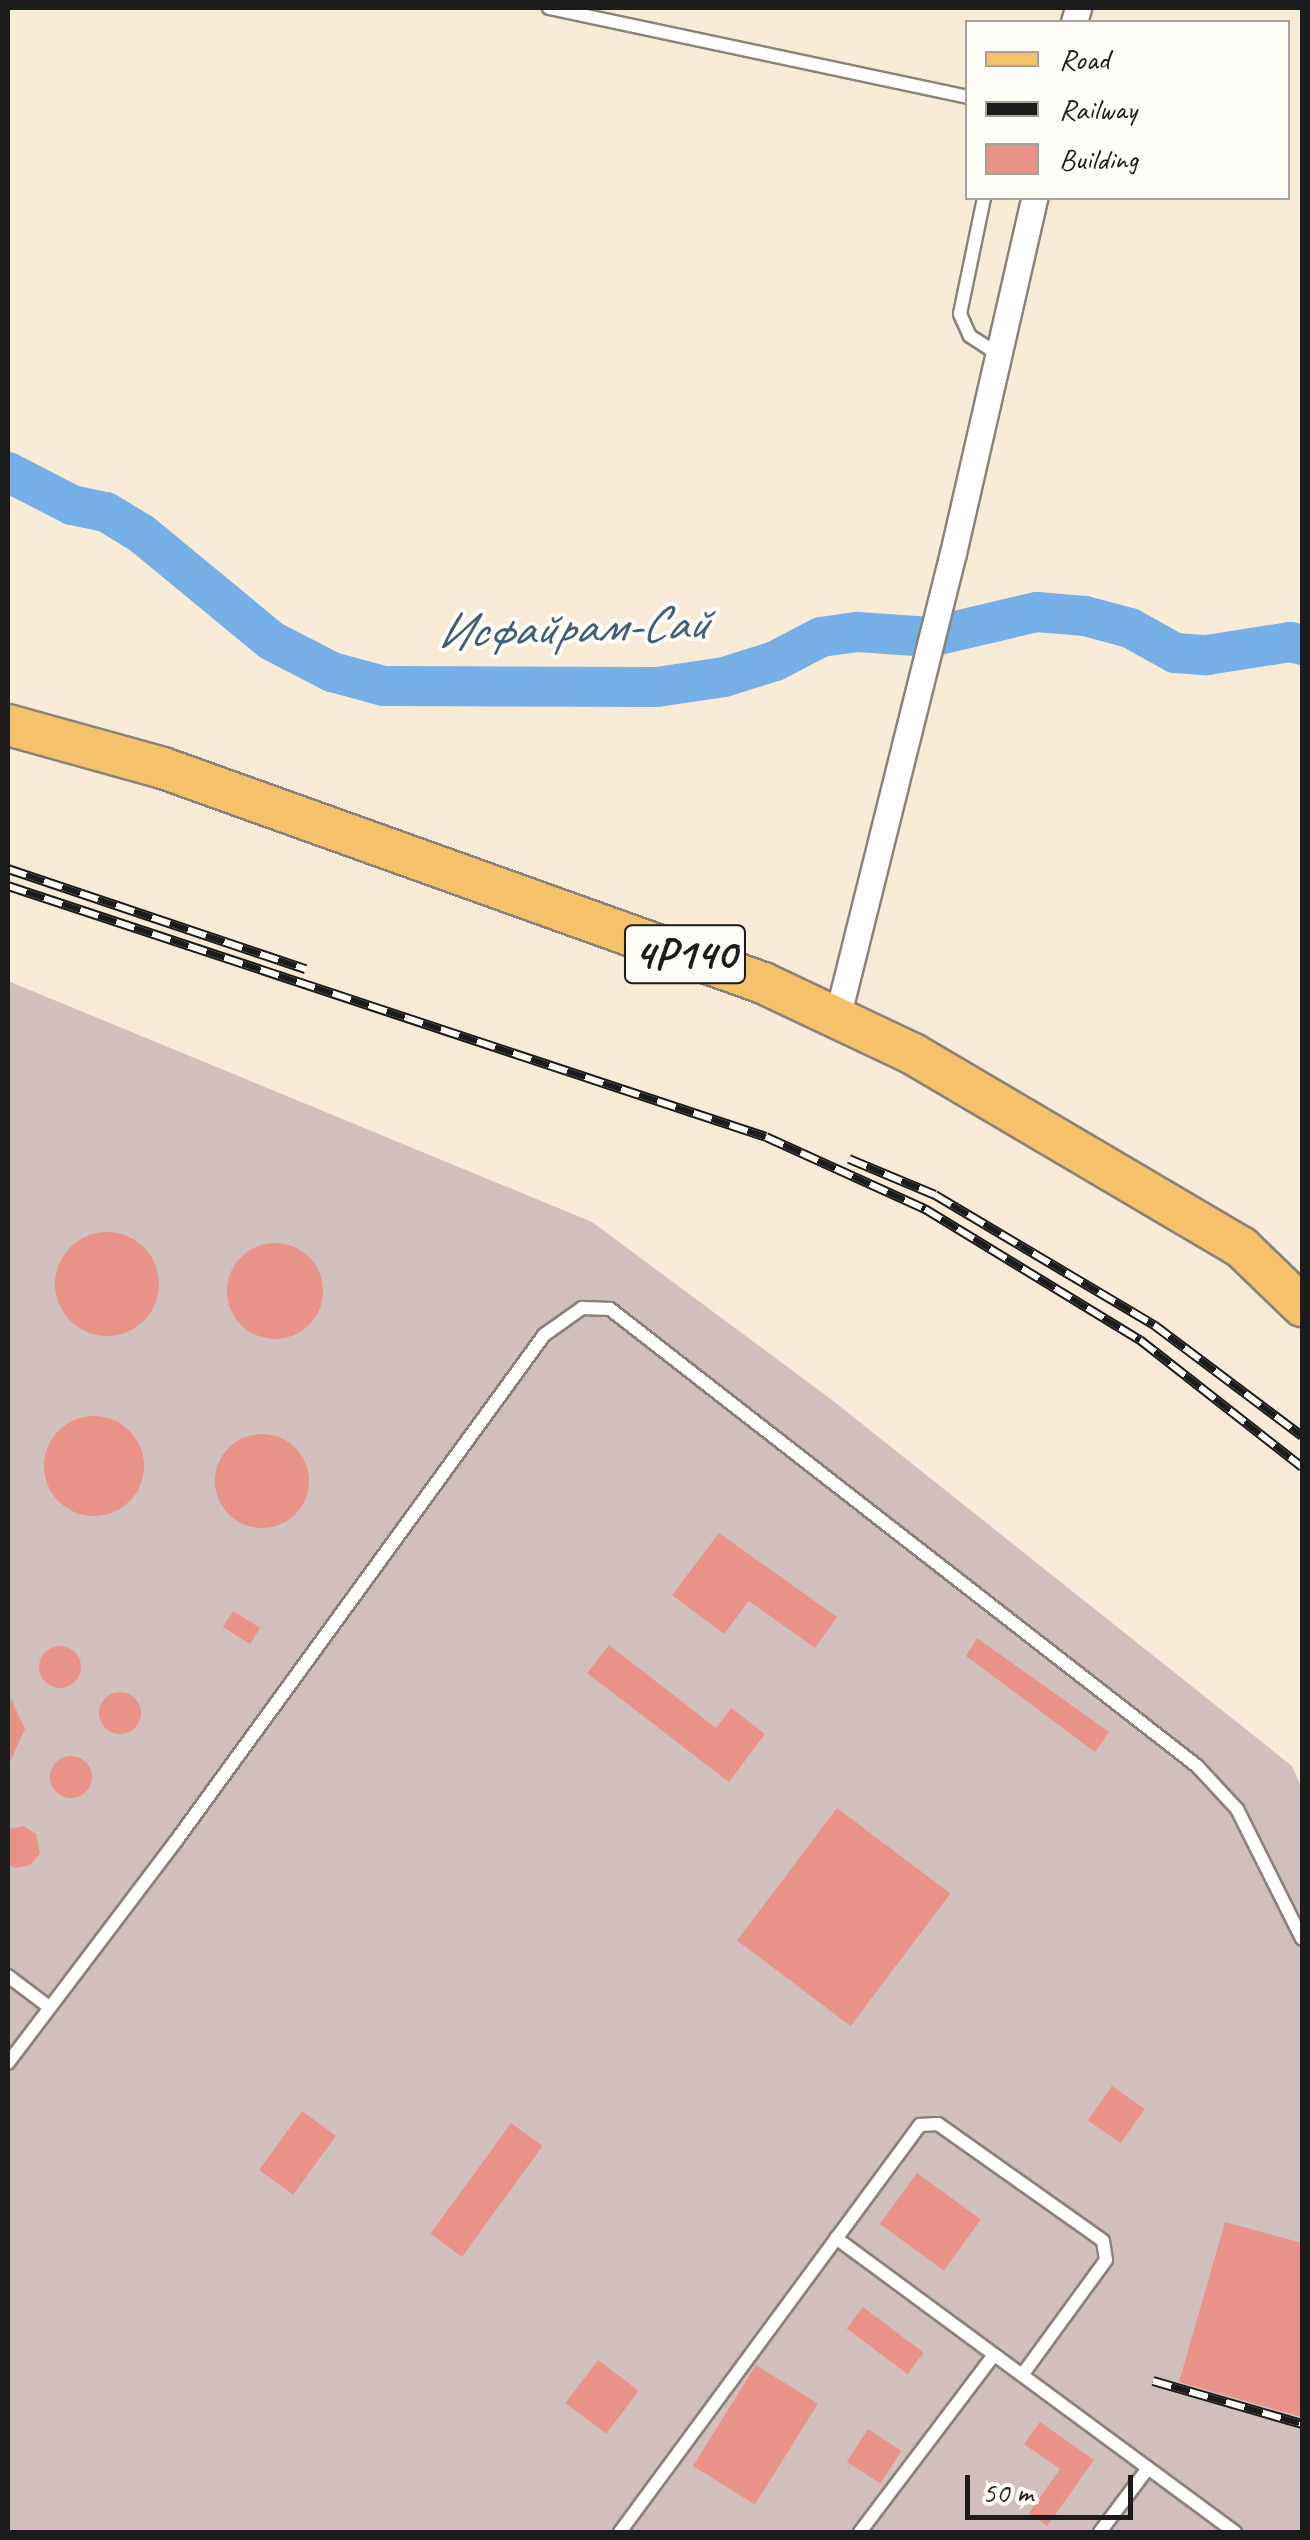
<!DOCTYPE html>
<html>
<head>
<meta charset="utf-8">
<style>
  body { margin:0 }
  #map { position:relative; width:1310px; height:2540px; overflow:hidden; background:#f7ead7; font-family:Caveat,sans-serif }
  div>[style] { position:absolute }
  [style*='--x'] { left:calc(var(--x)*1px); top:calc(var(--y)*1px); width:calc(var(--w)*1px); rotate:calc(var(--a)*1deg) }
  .industrial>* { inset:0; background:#d1bfbd }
  .river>* { height:40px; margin:-20px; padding:0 20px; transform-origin:20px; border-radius:20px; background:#76aee6 }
  .building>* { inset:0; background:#e99288; transform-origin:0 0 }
  .round { border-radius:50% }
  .roads { filter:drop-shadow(2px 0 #8a837a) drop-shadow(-2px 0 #8a837a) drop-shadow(0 2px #8a837a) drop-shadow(0 -2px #8a837a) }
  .lane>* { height:12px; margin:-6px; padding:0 6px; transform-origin:6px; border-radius:6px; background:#fff }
  .street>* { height:25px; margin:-12.5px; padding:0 12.5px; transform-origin:12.5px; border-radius:12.5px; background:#fff }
  .primary>* { height:40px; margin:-20px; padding:0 20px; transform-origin:20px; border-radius:20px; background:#f5c16b }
  .rail>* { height:10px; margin-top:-5px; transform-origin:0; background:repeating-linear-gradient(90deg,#fdfcf7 0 19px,#1c1c1c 0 38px); box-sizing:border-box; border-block:2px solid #1c1c1c }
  span { translate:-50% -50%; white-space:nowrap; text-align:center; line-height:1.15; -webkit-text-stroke:8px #fdfcf7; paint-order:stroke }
  .shield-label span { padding:2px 8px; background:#fdfcf7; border:2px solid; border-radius:8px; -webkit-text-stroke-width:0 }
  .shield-label { font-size:45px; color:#1c1c1c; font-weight:700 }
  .water-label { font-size:50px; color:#445e77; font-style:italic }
  .frame { position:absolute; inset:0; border:10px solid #1c1c1c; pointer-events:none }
  .legend { position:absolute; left:965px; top:20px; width:325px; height:180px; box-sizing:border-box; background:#fdfcf7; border:2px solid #a3a29f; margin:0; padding:12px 18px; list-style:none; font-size:30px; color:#1c1c1c }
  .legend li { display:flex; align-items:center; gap:20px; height:50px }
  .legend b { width:50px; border:2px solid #a3a29f }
  .scale { position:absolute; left:965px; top:2475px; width:168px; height:45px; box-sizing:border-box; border:5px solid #1c1c1c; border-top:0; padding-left:12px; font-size:30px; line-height:35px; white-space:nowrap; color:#1c1c1c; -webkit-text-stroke:8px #fdfcf7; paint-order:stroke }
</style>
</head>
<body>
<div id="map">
  <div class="industrial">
    <i style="clip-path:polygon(8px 981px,592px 1222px,832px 1400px,1292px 1766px,1302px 1789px,1302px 2532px,8px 2532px)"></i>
  </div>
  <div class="river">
    <i style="--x:8;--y:472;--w:72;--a:27.3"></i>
    <i style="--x:72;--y:505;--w:35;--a:12"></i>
    <i style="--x:106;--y:512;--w:42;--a:31.4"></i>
    <i style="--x:142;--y:534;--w:168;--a:39.5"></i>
    <i style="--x:272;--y:641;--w:68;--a:27.3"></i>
    <i style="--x:332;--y:672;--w:54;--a:15.1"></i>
    <i style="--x:384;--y:686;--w:273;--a:0.2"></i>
    <i style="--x:657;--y:687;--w:68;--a:-8.5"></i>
    <i style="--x:724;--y:677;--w:53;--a:-17.4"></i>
    <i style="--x:775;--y:661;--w:52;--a:-27.6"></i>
    <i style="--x:821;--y:637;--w:37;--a:-8"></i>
    <i style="--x:858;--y:632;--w:72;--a:4"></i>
    <i style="--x:930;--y:637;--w:110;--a:-13.2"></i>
    <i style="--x:1037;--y:612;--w:48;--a:4.8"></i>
    <i style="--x:1085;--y:616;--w:47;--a:14.9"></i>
    <i style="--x:1130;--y:628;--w:51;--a:29.1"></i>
    <i style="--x:1175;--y:653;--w:32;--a:4"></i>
    <i style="--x:1207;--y:655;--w:84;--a:-8.9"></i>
    <i style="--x:1290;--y:642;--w:12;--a:14"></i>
  </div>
  <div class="building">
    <i class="round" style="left:55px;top:1232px;width:104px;height:104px"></i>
    <i class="round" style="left:227px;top:1243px;width:96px;height:96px"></i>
    <i class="round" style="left:44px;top:1416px;width:100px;height:100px"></i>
    <i class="round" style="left:215px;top:1434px;width:94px;height:94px"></i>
    <i style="clip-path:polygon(719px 1533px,837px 1617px,815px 1648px,749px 1601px,724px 1634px,672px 1595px)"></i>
    <i style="left:233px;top:1611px;width:32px;height:19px;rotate:32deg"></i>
    <i style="clip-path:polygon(977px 1638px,1109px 1732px,1095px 1752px,966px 1656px)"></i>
    <i style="clip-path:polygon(609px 1645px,716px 1728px,731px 1708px,765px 1734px,729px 1782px,587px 1673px)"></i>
    <i class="round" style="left:39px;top:1646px;width:42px;height:42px"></i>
    <i style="clip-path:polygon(8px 1692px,25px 1729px,8px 1766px)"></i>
    <i class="round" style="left:99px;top:1692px;width:42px;height:42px"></i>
    <i class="round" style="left:50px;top:1756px;width:42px;height:42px"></i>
    <i style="left:837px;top:1808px;width:142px;height:166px;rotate:37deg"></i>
    <i style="clip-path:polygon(24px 1826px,36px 1834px,40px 1854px,30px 1865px,16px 1868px,8px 1865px,8px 1829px)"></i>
    <i style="left:1112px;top:2086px;width:40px;height:42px;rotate:35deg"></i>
    <i style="left:302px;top:2111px;width:42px;height:73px;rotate:36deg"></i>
    <i style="left:511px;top:2123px;width:39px;height:137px;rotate:36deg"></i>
    <i style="left:917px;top:2173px;width:79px;height:63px;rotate:36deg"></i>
    <i style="clip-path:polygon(1225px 2222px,1302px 2243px,1302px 2417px,1179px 2382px)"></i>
    <i style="left:863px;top:2307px;width:76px;height:27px;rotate:37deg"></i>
    <i style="left:598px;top:2360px;width:51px;height:54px;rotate:37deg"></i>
    <i style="left:756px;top:2365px;width:73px;height:119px;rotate:32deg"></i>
    <i style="clip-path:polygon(1040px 2422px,1094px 2460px,1047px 2526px,1029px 2513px,1060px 2469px,1024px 2444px)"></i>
    <i style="left:868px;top:2429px;width:40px;height:39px;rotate:33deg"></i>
  </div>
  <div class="roads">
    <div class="lane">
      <i style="--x:549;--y:8;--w:428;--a:12"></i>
      <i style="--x:984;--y:198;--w:118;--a:101.7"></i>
      <i style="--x:960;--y:314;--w:24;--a:66"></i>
      <i style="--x:970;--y:336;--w:33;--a:33"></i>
      <i style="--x:8;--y:1976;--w:51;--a:37.1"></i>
      <i style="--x:8;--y:2063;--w:278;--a:-52.9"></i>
      <i style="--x:176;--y:1841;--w:626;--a:-53.97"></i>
      <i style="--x:544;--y:1335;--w:47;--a:-35.4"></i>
      <i style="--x:582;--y:1308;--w:28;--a:2"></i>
      <i style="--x:610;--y:1309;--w:744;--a:37.9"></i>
      <i style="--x:1197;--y:1766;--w:59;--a:47.1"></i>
      <i style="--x:1237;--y:1809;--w:145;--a:63.4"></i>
      <i style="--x:836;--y:2238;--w:496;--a:36.4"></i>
      <i style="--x:620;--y:2532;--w:506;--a:-53.61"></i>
      <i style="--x:920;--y:2125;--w:18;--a:-3"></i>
      <i style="--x:938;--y:2124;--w:202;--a:35.3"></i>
      <i style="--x:1103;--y:2241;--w:19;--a:81"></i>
      <i style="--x:1106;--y:2260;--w:142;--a:126.1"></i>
      <i style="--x:860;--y:2532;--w:222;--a:-52.9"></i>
      <i style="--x:1100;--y:2532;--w:80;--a:-53.1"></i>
    </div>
    <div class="street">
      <i style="--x:1074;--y:22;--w:15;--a:-74"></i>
      <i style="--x:837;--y:1018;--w:479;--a:-76"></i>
      <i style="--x:953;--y:553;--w:364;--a:-77.1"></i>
    </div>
    <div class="primary">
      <i style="--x:8;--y:725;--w:161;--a:15.5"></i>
      <i style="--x:163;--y:768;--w:637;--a:19.71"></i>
      <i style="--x:763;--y:983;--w:166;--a:25.3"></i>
      <i style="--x:913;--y:1054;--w:381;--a:30.5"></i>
      <i style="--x:1241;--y:1247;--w:85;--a:44"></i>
    </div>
  </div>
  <div class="rail">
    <i style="--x:8;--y:869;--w:314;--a:18.6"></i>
    <i style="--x:8;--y:886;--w:798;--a:18.32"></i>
    <i style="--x:766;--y:1137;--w:175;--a:24.4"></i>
    <i style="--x:925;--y:1209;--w:252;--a:31.4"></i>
    <i style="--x:1140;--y:1340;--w:206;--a:38.1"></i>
    <i style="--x:849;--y:1159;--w:93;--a:22.7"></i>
    <i style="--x:935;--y:1195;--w:255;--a:30.7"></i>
    <i style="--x:1154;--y:1325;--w:185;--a:36.9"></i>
    <i style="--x:1153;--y:2381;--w:155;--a:16.1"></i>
  </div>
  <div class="shield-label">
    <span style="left:685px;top:954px">4P140</span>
  </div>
  <div class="water-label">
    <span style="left:572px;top:627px;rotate:-2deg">Исфайрам-Сай</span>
  </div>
  <div class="frame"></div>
  <ul class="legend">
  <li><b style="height:12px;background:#f5c16b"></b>Road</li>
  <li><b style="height:12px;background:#1c1c1c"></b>Railway</li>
  <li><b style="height:28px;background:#e99288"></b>Building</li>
  </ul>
  <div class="scale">50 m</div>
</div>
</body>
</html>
